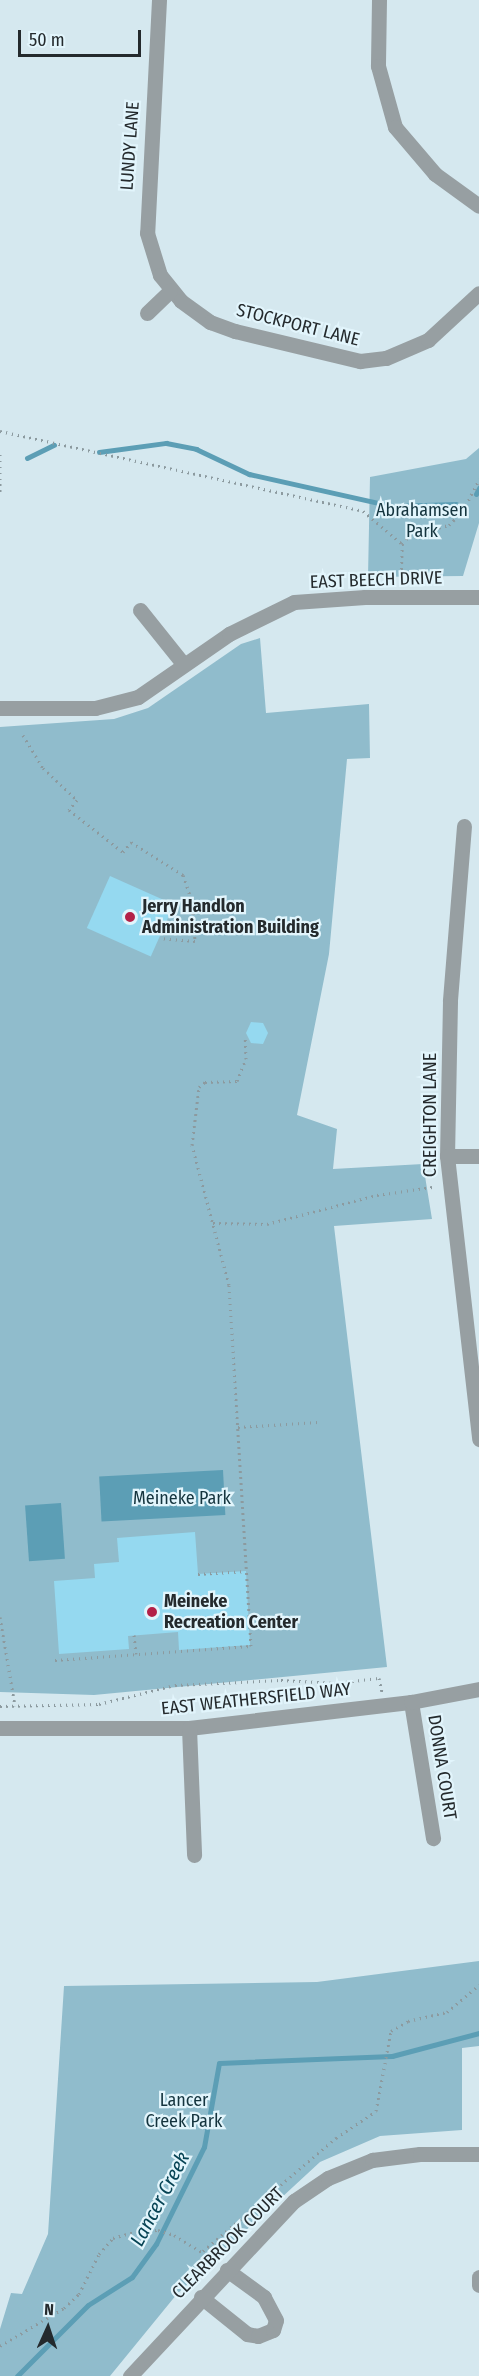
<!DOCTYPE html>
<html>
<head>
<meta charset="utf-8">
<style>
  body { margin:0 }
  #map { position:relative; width:479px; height:2376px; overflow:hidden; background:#d5e8ef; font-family:"Fira Sans Condensed",sans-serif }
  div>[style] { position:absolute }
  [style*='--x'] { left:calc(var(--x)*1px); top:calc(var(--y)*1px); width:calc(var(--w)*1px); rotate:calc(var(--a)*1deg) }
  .green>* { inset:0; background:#90bccc }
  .water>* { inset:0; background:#5c9eb5; transform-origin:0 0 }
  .stream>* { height:5px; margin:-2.5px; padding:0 2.5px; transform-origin:2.5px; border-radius:2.5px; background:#5c9eb5 }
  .building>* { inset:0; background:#95d9f0; transform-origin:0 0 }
  .path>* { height:3px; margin-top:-1.5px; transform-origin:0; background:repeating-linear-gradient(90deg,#8c9a9f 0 1.5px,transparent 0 6px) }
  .minor>* { height:15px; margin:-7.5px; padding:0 7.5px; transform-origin:7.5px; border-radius:7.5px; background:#979fa2 }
  .dots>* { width:16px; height:16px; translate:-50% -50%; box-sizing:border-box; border:3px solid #e2f5fc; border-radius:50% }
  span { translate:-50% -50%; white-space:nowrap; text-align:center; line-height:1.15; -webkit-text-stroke:4.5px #e2f5fc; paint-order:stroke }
  .street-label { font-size:18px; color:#242a2d }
  .park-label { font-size:18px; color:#14343e }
  .poi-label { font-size:18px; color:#242a2d; font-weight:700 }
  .left { translate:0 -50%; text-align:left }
  .water-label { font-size:20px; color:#064354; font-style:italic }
  .north { position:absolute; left:18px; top:2298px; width:60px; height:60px; -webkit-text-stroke:4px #e2f5fc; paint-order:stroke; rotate:3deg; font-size:16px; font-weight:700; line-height:24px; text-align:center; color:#242a2d }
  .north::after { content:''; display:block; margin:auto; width:21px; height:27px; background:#242a2d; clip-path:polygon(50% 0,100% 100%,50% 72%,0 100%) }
  .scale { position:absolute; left:18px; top:30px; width:123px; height:27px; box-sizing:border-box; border:3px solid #242a2d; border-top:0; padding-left:8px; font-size:18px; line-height:21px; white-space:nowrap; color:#242a2d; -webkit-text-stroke:4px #e2f5fc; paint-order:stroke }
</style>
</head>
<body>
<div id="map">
  <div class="green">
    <i style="clip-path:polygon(479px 448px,479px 523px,463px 576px,368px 577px,370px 477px,466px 459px)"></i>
    <i style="clip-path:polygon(260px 638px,266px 713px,369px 704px,370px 758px,347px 759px,329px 954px,297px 1115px,337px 1129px,333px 1169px,423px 1164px,432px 1219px,334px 1226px,387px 1667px,94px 1695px,0 1692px,0 727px,114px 719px,148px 708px,241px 644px)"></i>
    <i style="clip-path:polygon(479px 1961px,479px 2046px,462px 2048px,462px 2130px,380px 2136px,320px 2162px,177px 2294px,110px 2376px,0 2376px,0 2329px,11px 2293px,22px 2294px,48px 2234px,64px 1986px,317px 1982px)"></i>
  </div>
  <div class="water">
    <i style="left:223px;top:1470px;width:45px;height:124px;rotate:87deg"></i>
    <i style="left:61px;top:1503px;width:56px;height:36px;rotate:86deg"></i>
  </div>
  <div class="stream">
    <i style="--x:99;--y:452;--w:68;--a:-7.7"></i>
    <i style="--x:166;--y:443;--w:31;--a:11"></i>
    <i style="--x:196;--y:449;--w:59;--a:25.3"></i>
    <i style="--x:249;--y:474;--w:147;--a:12.6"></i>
    <i style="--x:392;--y:506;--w:64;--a:-1.8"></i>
    <i style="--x:27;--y:458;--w:30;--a:-26"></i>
    <i style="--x:476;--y:494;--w:7;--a:-63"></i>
    <i style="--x:17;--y:2376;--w:100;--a:-45"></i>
    <i style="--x:88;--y:2305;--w:52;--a:-32.5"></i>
    <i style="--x:132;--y:2277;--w:41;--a:-54"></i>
    <i style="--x:156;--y:2244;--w:108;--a:-63.7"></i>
    <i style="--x:204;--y:2147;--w:85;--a:-79.9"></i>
    <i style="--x:219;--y:2063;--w:173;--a:-2.3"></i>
    <i style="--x:392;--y:2056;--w:90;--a:-14.8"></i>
  </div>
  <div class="building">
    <i style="left:110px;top:876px;width:70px;height:57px;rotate:24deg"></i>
    <i style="clip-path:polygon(251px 1022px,263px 1023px,268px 1033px,263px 1044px,251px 1043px,246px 1033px)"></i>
    <i style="clip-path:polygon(195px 1532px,198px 1574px,246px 1571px,250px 1645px,179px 1650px,178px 1632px,128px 1636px,129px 1649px,59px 1654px,54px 1581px,95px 1578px,94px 1564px,119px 1562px,117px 1538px)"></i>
  </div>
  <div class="path">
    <i style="--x:0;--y:431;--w:372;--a:12.4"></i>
    <i style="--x:363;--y:511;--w:51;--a:40.2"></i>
    <i style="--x:0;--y:454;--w:38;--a:90"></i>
    <i style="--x:401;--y:581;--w:37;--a:-88"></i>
    <i style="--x:402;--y:544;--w:12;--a:-48"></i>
    <i style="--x:410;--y:535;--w:40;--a:-14.4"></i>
    <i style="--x:449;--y:525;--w:20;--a:-45"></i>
    <i style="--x:463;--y:511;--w:36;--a:-63"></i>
    <i style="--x:23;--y:735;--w:39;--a:59"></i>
    <i style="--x:43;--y:768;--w:47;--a:43.3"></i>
    <i style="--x:77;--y:800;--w:13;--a:129"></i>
    <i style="--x:69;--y:810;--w:68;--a:37.9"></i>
    <i style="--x:123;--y:852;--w:13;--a:-51"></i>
    <i style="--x:131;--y:842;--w:62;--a:32.4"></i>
    <i style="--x:183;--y:875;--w:28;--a:71"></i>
    <i style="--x:192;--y:901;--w:40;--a:85.7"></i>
    <i style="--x:195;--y:941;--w:32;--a:-175"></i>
    <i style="--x:213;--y:1223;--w:54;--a:1.1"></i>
    <i style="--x:267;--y:1224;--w:114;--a:-14.8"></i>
    <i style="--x:377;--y:1195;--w:56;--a:-8.3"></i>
    <i style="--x:238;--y:1427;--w:80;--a:-3.6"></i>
    <i style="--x:198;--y:1574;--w:48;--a:-3.6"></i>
    <i style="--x:0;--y:1617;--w:90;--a:80.4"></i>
    <i style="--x:134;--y:1635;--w:19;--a:84"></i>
    <i style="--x:55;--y:1660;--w:196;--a:-4.1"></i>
    <i style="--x:251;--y:1646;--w:362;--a:-93.5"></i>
    <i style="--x:229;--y:1285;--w:145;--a:-104.8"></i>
    <i style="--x:192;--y:1145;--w:58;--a:-83.1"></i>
    <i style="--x:199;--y:1087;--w:8;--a:-40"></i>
    <i style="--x:205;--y:1082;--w:32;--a:-2"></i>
    <i style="--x:237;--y:1081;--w:24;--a:-68"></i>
    <i style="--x:246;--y:1059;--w:23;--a:-92"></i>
    <i style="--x:0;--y:1706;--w:99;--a:-1.2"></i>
    <i style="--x:99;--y:1704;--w:78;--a:-14"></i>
    <i style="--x:175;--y:1685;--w:106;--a:-2.7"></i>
    <i style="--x:281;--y:1680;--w:53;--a:3.2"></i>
    <i style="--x:334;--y:1683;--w:45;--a:-6.3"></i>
    <i style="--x:379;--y:1678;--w:14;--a:78"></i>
    <i style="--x:203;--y:2251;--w:175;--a:-40.4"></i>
    <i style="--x:336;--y:2138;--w:48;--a:-34"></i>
    <i style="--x:376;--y:2111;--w:81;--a:-79.4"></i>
    <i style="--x:391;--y:2031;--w:20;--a:-30"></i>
    <i style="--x:408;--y:2021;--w:40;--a:-13"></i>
    <i style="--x:447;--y:2012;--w:42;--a:-40.2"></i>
    <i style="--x:0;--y:2346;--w:74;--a:-30.7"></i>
    <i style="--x:64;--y:2308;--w:21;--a:-43"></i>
    <i style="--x:79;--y:2294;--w:45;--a:-63.4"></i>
    <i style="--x:99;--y:2254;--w:21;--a:-49"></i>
    <i style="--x:113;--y:2238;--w:25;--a:-16"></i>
    <i style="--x:137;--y:2231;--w:21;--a:-3"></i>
    <i style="--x:158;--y:2230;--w:17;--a:17"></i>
    <i style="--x:174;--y:2235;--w:49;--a:31.8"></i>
  </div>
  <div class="minor">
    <i style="--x:159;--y:0;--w:233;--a:92.9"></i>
    <i style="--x:147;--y:233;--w:44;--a:72.8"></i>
    <i style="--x:160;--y:275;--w:33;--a:51"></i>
    <i style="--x:181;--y:301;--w:36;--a:36"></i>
    <i style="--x:210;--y:322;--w:27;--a:20"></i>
    <i style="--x:235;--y:331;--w:129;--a:13.5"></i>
    <i style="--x:360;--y:361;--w:26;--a:-7"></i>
    <i style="--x:386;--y:358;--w:46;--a:-23.2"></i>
    <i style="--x:428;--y:340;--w:69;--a:-42.7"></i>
    <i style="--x:379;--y:0;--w:66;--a:90.9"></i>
    <i style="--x:378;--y:66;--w:63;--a:74.4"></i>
    <i style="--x:395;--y:127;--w:62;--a:49.6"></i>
    <i style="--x:435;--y:174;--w:54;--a:36"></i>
    <i style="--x:147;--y:313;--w:32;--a:-44"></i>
    <i style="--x:140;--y:610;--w:70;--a:51.3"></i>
    <i style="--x:0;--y:708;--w:95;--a:0"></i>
    <i style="--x:95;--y:708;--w:44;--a:-14.3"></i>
    <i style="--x:138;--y:697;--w:111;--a:-34.7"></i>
    <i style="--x:229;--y:634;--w:72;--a:-26.2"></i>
    <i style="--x:294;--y:602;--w:71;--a:-4"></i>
    <i style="--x:365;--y:597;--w:114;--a:0"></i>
    <i style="--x:464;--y:826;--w:176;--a:94.6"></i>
    <i style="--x:450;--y:1001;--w:155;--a:91.1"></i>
    <i style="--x:447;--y:1156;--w:285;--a:83.5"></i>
    <i style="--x:447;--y:1156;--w:32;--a:0"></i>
    <i style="--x:411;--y:1702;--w:138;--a:80.8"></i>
    <i style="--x:0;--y:1728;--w:189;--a:0"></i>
    <i style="--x:189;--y:1728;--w:224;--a:-6.7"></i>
    <i style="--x:411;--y:1702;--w:69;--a:-10.8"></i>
    <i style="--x:189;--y:1728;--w:127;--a:87.7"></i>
    <i style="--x:479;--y:2277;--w:8;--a:90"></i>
    <i style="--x:201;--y:2297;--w:59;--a:38.8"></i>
    <i style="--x:247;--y:2334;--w:11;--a:10"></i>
    <i style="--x:258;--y:2336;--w:16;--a:-22"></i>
    <i style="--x:273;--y:2330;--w:10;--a:-73"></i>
    <i style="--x:276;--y:2320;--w:26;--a:-118"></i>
    <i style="--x:264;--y:2297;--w:46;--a:-143.9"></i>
    <i style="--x:130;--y:2376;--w:240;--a:-46.9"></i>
    <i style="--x:294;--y:2201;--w:41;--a:-34.1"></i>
    <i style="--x:328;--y:2178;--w:48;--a:-22.2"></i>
    <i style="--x:372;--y:2160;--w:48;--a:-7.1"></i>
    <i style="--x:420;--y:2154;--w:59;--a:0"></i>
  </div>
  <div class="dots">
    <i style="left:130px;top:917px;background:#b32148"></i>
    <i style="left:152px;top:1612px;background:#b32148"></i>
  </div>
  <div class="street-label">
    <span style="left:130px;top:146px;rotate:-86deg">LUNDY LANE</span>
    <span style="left:298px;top:325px;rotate:14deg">STOCKPORT LANE</span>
    <span style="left:376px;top:580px;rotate:-2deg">EAST BEECH DRIVE</span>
    <span style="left:430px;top:1115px;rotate:-90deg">CREIGHTON LANE</span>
    <span style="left:256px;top:1699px;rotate:-6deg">EAST WEATHERSFIELD WAY</span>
    <span style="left:442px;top:1767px;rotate:81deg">DONNA COURT</span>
    <span style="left:228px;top:2243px;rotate:-45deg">CLEARBROOK COURT</span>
  </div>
  <div class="park-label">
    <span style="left:422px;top:521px">Abrahamsen<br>Park</span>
    <span style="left:182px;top:1498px">Meineke Park</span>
    <span style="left:184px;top:2111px">Lancer<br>Creek Park</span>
  </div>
  <div class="poi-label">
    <span class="left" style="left:142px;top:917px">Jerry Handlon<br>Administration Building</span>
    <span class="left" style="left:164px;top:1612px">Meineke<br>Recreation Center</span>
  </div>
  <div class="water-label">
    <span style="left:160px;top:2199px;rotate:-62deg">Lancer Creek</span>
  </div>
  <div class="north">N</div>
  <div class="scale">50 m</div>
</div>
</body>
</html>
